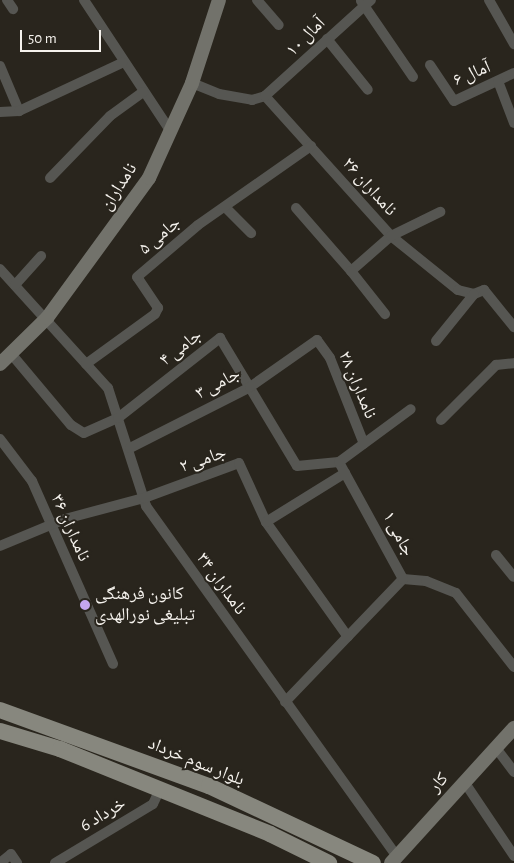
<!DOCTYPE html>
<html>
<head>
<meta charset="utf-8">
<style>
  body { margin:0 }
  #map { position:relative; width:514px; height:863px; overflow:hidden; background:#29251d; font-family:"Alegreya Sans","Noto Naskh Arabic",sans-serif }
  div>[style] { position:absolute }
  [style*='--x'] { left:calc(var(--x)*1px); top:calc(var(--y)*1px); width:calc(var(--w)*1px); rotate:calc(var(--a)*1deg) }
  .street>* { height:10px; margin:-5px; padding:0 5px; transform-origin:5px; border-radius:5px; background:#565652 }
  .secondary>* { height:14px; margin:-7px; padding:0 7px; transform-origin:7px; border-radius:7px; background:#72726b }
  .primary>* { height:16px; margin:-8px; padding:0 8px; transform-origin:8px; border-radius:8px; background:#87877e }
  .dots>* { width:14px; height:14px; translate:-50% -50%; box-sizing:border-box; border:2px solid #29251d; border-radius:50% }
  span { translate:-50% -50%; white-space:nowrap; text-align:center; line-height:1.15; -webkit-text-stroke:4px #29251d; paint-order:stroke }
  .street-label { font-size:18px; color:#f5f2ed }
  .poi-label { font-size:18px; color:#f5f2ed }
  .left { translate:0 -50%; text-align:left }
  .scale { position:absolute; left:20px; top:30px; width:81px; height:22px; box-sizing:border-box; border:2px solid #f5f2ed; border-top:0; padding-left:6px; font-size:15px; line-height:18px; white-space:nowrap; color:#f5f2ed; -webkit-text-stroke:4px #29251d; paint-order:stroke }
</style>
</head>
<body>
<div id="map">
  <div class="street">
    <i style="--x:7;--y:0;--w:11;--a:56"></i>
    <i style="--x:84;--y:0;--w:154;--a:56.6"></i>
    <i style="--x:257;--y:0;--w:33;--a:49"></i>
    <i style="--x:489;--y:0;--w:51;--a:60.4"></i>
    <i style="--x:361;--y:1;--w:92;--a:55.6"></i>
    <i style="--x:327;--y:39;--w:65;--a:51.2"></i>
    <i style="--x:430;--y:65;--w:43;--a:56.3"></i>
    <i style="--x:454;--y:101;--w:66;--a:-25"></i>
    <i style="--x:0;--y:66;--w:49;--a:67.1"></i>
    <i style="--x:498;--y:81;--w:45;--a:69.1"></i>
    <i style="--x:192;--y:83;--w:29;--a:22"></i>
    <i style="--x:219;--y:94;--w:34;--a:10"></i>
    <i style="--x:252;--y:100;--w:14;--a:-17"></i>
    <i style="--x:265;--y:96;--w:188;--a:48"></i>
    <i style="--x:391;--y:236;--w:86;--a:38.9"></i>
    <i style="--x:458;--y:290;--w:16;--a:14"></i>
    <i style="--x:474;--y:294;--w:11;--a:-22"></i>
    <i style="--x:484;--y:290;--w:48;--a:51"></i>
    <i style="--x:265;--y:96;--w:143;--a:-42.2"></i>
    <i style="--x:0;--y:112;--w:19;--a:-3"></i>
    <i style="--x:19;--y:111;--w:114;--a:-25"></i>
    <i style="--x:50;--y:178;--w:86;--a:-45.9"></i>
    <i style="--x:110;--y:116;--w:41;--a:-36"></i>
    <i style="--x:225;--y:207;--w:37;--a:45"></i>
    <i style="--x:296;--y:208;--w:84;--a:48.9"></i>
    <i style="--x:351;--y:271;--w:53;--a:-41.2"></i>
    <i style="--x:391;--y:236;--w:55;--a:-26.1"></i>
    <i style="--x:0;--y:269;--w:161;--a:47.8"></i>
    <i style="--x:108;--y:388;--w:124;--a:72.1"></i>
    <i style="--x:146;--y:506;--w:432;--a:54.4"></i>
    <i style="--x:351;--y:271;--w:55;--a:51.7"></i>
    <i style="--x:15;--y:285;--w:39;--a:-48"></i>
    <i style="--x:436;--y:341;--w:60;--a:-51"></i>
    <i style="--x:13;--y:356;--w:90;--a:50"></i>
    <i style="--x:71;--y:425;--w:15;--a:32"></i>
    <i style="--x:84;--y:433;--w:37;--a:-24"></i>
    <i style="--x:118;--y:418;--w:130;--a:-38.1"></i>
    <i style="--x:220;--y:338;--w:149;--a:59"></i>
    <i style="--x:297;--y:466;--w:42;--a:-5.4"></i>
    <i style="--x:86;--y:364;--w:85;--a:-35.9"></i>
    <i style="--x:155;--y:314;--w:7;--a:-63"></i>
    <i style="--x:158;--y:308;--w:37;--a:-124"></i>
    <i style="--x:137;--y:277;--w:80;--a:-40.4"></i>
    <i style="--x:198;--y:225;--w:138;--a:-35"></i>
    <i style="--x:441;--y:420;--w:78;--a:-45"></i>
    <i style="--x:496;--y:365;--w:18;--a:-6"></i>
    <i style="--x:0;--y:439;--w:53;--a:52.7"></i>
    <i style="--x:32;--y:481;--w:200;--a:66.1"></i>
    <i style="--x:130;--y:448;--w:135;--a:-26.9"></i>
    <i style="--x:250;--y:387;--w:82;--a:-35"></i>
    <i style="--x:317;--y:340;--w:22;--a:54"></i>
    <i style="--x:330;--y:358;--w:92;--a:68.4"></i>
    <i style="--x:266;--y:522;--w:141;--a:54.5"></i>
    <i style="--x:0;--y:546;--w:70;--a:-22.6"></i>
    <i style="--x:65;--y:519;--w:82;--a:-14.9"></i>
    <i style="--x:144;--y:498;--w:101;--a:-20.2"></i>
    <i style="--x:239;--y:463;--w:65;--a:65.4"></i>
    <i style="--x:266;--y:522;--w:93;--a:-31.8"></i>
    <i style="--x:496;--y:555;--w:28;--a:51"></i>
    <i style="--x:403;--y:579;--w:23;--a:5"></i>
    <i style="--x:426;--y:581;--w:32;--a:22"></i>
    <i style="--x:456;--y:593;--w:94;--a:51.9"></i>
    <i style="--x:285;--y:702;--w:170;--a:-46.2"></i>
    <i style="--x:403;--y:579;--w:133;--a:-118.7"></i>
    <i style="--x:339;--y:462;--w:89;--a:-36.4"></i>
    <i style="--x:496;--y:748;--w:30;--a:53"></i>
    <i style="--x:465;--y:783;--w:88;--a:56.1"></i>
    <i style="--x:0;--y:863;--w:14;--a:-39"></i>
    <i style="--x:11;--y:854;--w:11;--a:56"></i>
    <i style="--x:55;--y:863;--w:114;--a:-31"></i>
    <i style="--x:153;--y:804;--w:17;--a:-65"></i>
  </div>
  <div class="secondary">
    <i style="--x:0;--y:364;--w:66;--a:-44.4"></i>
    <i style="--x:47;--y:318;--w:173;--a:-53.9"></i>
    <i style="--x:149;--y:178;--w:104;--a:-65.6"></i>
    <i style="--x:192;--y:83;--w:87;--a:-72"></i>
    <i style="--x:391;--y:863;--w:183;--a:-47.7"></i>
  </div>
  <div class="primary">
    <i style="--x:0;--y:710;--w:222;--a:20"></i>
    <i style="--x:209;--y:786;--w:181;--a:25.2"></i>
    <i style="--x:0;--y:731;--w:63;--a:16.7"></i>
    <i style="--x:60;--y:749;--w:227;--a:22"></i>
    <i style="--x:270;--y:834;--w:66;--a:26.2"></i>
  </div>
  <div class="dots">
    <i style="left:85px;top:605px;background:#c5a6f0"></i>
  </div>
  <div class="street-label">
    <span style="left:306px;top:37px;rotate:-45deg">آمال ۱۰</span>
    <span style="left:472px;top:74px;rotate:-23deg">آمال ۶</span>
    <span style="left:119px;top:187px;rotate:-57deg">نامداران</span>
    <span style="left:369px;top:187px;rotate:48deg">نامداران ۲۶</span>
    <span style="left:160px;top:236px;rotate:-40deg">جامی ۵</span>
    <span style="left:181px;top:348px;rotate:-38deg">جامی ۴</span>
    <span style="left:218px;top:384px;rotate:-28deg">جامی ۳</span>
    <span style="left:357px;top:385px;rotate:67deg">نامداران ۲۸</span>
    <span style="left:203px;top:460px;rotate:-19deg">جامی ۲</span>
    <span style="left:70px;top:528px;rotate:66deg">نامداران ۳۶</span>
    <span style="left:398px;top:534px;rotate:62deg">جامی ۱</span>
    <span style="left:221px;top:584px;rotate:54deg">نامداران ۳۴</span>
    <span style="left:196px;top:762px;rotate:22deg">بلوار سوم خرداد</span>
    <span style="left:439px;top:783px;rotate:-48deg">کار</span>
    <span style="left:103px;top:815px;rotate:-31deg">خرداد 6</span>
  </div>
  <div class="poi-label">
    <span class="left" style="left:95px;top:605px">کانون فرهنگی<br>تبلیغی نورالهدی</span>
  </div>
  <div class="scale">50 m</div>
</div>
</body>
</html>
